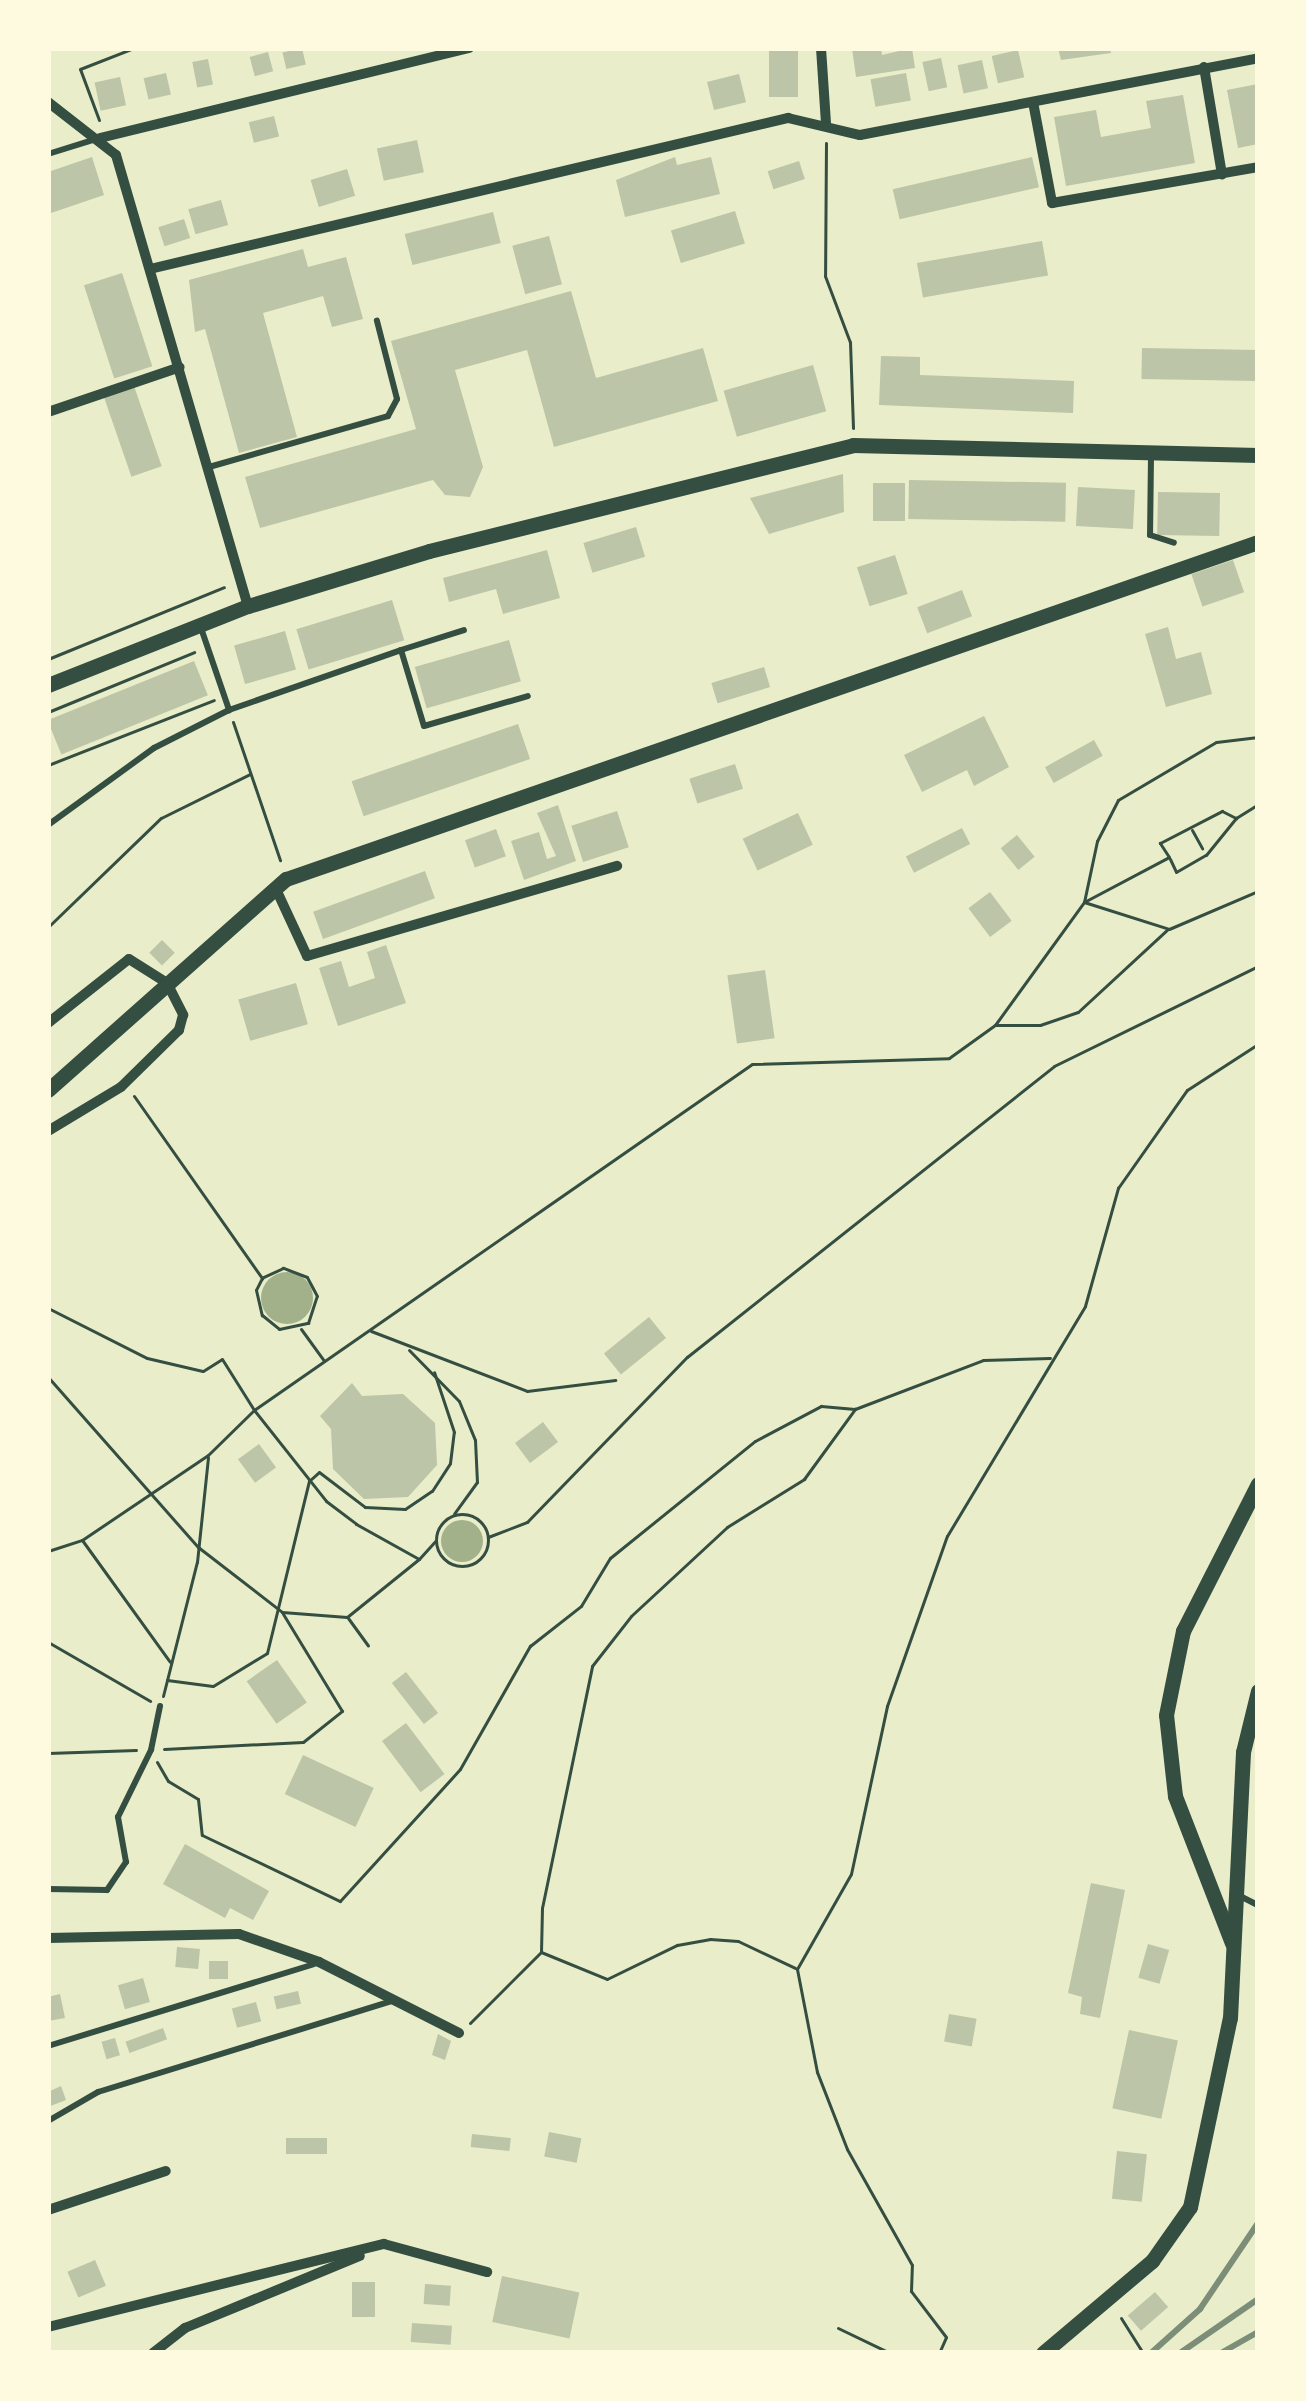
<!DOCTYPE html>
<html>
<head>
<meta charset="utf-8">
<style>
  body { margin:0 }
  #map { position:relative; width:1306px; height:2401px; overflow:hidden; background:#e9edc9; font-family:"Open Sans",sans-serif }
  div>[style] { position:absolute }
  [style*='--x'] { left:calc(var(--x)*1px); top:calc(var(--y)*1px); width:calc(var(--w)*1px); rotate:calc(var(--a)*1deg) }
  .water>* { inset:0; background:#a3b18a }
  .round { border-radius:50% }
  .building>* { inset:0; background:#bcc5a7; transform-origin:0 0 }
  .path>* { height:3px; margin:-1.5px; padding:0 1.5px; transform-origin:1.5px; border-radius:1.5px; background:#344e41 }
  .path>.ring { margin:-1.5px; padding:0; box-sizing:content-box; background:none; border:3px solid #344e41; border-radius:50% }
  .service>* { height:6px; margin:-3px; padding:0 3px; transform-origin:3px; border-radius:3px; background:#344e41 }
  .minor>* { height:10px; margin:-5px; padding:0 5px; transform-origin:5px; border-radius:5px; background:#344e41 }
  .secondary>* { height:15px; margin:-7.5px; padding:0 7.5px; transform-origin:7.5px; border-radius:7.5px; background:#344e41 }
  .rail>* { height:6px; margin:-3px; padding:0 3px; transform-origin:3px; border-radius:3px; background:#7c8e77 }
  span { translate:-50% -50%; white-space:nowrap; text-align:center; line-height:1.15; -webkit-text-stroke:10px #fefae0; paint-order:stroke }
  .frame { position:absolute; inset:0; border:51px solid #fefae0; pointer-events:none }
</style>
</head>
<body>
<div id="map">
  <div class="water">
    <i class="round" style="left:261px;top:1272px;width:52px;height:52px"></i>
    <i class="round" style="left:441px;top:1520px;width:42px;height:42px"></i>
  </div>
  <div class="building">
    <i style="left:302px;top:48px;width:17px;height:20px;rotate:77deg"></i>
    <i style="left:769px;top:48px;width:29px;height:49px"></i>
    <i style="clip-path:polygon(852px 48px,881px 48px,882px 55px,912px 48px,915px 68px,856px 77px)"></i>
    <i style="clip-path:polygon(1058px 48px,1110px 48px,1111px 53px,1061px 60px)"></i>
    <i style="left:1018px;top:50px;width:28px;height:27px;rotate:77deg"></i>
    <i style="left:268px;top:52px;width:20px;height:19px;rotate:75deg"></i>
    <i style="left:941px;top:58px;width:30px;height:19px;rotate:78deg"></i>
    <i style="left:208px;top:59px;width:26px;height:16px;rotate:79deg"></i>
    <i style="left:982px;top:60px;width:29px;height:25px;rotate:78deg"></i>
    <i style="left:166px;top:73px;width:22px;height:23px;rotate:77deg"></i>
    <i style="left:906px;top:73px;width:28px;height:36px;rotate:80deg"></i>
    <i style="left:739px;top:74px;width:29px;height:33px;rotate:76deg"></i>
    <i style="left:120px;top:77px;width:29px;height:26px;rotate:78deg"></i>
    <i style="clip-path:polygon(1258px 84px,1258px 144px,1238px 148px,1227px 90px)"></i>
    <i style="clip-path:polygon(1183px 95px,1195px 163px,1066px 186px,1054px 117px,1096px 110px,1101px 137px,1151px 128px,1146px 101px)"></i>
    <i style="left:274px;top:116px;width:21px;height:26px;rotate:76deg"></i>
    <i style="left:417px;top:140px;width:33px;height:41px;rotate:78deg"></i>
    <i style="clip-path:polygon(92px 157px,104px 195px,48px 214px,48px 172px)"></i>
    <i style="clip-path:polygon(675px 157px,677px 165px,711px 157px,720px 194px,625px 217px,616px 180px)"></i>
    <i style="left:1032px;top:157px;width:31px;height:143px;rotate:77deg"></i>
    <i style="left:799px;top:161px;width:19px;height:33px;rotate:72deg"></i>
    <i style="left:347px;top:169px;width:28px;height:38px;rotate:73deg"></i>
    <i style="left:221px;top:200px;width:26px;height:34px;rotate:74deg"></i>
    <i style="left:735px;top:211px;width:34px;height:67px;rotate:73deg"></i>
    <i style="left:493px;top:212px;width:32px;height:91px;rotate:76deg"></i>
    <i style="left:184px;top:219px;width:20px;height:27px;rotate:72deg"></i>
    <i style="left:549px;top:236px;width:50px;height:38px;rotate:75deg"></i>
    <i style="left:1042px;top:241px;width:35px;height:127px;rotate:80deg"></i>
    <i style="clip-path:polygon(303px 249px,308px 267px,346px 257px,363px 319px,332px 327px,323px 296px,263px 313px,297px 437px,239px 453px,205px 329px,195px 332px,189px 280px)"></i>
    <i style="left:122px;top:273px;width:98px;height:40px;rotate:72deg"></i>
    <i style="clip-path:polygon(571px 291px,596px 378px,703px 348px,718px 401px,554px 447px,527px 350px,455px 370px,483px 467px,470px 497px,445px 495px,433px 480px,260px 528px,245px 477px,416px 429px,391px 341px)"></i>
    <i style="left:1142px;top:348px;width:116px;height:31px;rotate:1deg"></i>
    <i style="clip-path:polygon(881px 356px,920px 357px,920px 375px,1074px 381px,1073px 413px,879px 405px)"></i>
    <i style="left:813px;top:365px;width:48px;height:93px;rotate:74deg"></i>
    <i style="left:134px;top:386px;width:85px;height:32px;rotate:71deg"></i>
    <i style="clip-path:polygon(843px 474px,844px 512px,769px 534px,750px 498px)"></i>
    <i style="left:909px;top:480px;width:157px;height:39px;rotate:1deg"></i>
    <i style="left:873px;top:483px;width:32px;height:38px"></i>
    <i style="left:1078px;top:487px;width:57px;height:39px;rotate:3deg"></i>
    <i style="left:1158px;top:492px;width:62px;height:43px;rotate:1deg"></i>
    <i style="left:636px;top:527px;width:31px;height:55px;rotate:73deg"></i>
    <i style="clip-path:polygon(547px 550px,560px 598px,503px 614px,496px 589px,449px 602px,443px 578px)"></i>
    <i style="left:895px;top:555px;width:41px;height:40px;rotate:72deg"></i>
    <i style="left:1233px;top:560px;width:34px;height:44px;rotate:71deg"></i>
    <i style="left:962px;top:590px;width:28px;height:48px;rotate:69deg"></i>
    <i style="left:392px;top:600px;width:42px;height:100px;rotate:73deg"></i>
    <i style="clip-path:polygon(1168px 627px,1176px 659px,1201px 652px,1212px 694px,1166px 707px,1145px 634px)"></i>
    <i style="left:285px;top:631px;width:40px;height:53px;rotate:74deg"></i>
    <i style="left:509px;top:640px;width:43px;height:98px;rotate:74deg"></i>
    <i style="left:194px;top:661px;width:37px;height:158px;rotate:68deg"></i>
    <i style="left:764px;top:667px;width:21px;height:55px;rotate:73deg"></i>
    <i style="clip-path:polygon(984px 716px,1009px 767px,974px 786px,967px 770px,922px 792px,904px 755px)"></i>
    <i style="left:518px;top:724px;width:37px;height:176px;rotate:71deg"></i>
    <i style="left:1094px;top:740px;width:18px;height:56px;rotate:61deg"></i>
    <i style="left:735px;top:764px;width:26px;height:48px;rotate:72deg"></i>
    <i style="clip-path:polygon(558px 805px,576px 861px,524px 880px,511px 841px,539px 832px,547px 859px,556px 856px,537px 813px)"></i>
    <i style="left:617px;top:811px;width:38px;height:48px;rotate:72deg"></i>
    <i style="left:798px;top:813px;width:35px;height:61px;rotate:65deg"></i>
    <i style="left:962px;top:828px;width:18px;height:63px;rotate:63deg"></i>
    <i style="left:496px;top:829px;width:29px;height:33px;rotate:70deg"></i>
    <i style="left:1017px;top:835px;width:28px;height:21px;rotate:51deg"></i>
    <i style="left:425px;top:871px;width:29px;height:119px;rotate:70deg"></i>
    <i style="left:990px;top:892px;width:36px;height:27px;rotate:53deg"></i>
    <i style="left:162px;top:940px;width:18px;height:18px;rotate:45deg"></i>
    <i style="clip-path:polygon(386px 945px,406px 1003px,338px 1026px,319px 968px,341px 961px,349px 987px,375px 978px,367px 952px)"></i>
    <i style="left:765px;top:970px;width:69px;height:38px;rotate:82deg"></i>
    <i style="left:296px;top:983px;width:43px;height:60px;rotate:74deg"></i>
    <i style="left:649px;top:1317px;width:27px;height:58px;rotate:51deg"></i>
    <i style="clip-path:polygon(352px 1383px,362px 1396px,403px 1394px,435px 1423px,437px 1465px,408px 1497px,364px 1499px,333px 1469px,331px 1429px,320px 1416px)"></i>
    <i style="left:543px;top:1422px;width:25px;height:35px;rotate:53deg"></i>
    <i style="left:259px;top:1444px;width:29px;height:26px;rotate:54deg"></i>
    <i style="left:277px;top:1660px;width:52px;height:37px;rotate:55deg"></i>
    <i style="left:406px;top:1672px;width:52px;height:18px;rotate:52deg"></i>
    <i style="left:406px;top:1723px;width:64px;height:30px;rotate:53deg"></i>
    <i style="left:303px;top:1755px;width:78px;height:43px;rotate:25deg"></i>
    <i style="clip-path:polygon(185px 1844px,269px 1891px,253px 1920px,230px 1908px,225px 1918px,163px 1884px)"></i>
    <i style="clip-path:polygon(1091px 1883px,1125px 1890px,1100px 2018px,1080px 2014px,1082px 1997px,1068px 1993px)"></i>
    <i style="left:1148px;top:1944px;width:22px;height:35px;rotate:16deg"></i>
    <i style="left:177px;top:1947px;width:23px;height:20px;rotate:5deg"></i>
    <i style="left:209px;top:1961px;width:19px;height:18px"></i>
    <i style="left:143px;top:1978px;width:25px;height:26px;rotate:74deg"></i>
    <i style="left:298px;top:1991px;width:13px;height:25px;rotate:77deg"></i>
    <i style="clip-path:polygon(60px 1994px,65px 2018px,48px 2021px,48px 1997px)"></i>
    <i style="left:256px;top:2002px;width:20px;height:25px;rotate:75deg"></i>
    <i style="left:949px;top:2014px;width:28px;height:28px;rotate:10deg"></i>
    <i style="left:163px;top:2028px;width:12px;height:40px;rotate:70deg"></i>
    <i style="left:1129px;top:2030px;width:50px;height:80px;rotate:12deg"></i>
    <i style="clip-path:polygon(438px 2034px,451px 2041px,445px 2060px,432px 2055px)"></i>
    <i style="left:115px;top:2038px;width:18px;height:14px;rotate:74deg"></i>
    <i style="clip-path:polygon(61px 2086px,66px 2100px,48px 2107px,48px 2092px)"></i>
    <i style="left:549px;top:2132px;width:33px;height:25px;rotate:11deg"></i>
    <i style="left:472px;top:2134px;width:39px;height:13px;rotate:6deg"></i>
    <i style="left:286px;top:2138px;width:41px;height:16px"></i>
    <i style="left:1117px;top:2151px;width:30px;height:48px;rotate:6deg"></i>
    <i style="left:95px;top:2260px;width:28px;height:30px;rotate:67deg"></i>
    <i style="left:502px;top:2276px;width:79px;height:47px;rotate:12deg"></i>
    <i style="left:352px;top:2282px;width:23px;height:35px"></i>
    <i style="left:425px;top:2284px;width:26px;height:20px;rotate:4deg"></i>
    <i style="left:1155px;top:2292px;width:20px;height:36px;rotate:49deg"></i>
    <i style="left:412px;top:2323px;width:40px;height:19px;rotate:4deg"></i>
  </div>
  <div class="path">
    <i style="--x:99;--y:120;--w:54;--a:-110.4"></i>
    <i style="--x:80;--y:69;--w:58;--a:-21.3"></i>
    <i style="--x:826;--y:143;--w:133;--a:90.4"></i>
    <i style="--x:825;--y:276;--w:71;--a:69.3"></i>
    <i style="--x:850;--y:342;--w:86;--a:88"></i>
    <i style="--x:48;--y:659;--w:190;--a:-22.2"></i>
    <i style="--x:48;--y:712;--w:158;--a:-22.3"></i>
    <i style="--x:233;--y:722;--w:146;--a:71.2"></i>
    <i style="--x:1258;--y:737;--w:42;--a:173.2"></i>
    <i style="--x:1216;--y:742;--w:114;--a:149.4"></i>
    <i style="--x:1118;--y:800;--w:46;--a:117.1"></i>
    <i style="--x:1097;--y:841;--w:62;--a:102"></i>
    <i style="--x:1084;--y:902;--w:89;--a:17.6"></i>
    <i style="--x:1169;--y:929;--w:97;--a:-23.1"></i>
    <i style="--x:48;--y:765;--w:178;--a:-21.4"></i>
    <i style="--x:1192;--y:830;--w:21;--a:61"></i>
    <i style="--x:1170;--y:859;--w:14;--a:65"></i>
    <i style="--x:1176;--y:872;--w:34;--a:-30"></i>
    <i style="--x:1206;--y:855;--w:48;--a:-51"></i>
    <i style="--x:48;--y:927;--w:157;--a:-44"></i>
    <i style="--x:161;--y:818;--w:99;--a:-26.3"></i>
    <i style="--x:995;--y:1025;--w:45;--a:0"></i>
    <i style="--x:1040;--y:1025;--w:40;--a:-18.9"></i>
    <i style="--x:1078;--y:1012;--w:121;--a:-42.7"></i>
    <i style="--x:134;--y:1096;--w:223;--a:54.9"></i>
    <i style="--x:262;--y:1278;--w:13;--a:117"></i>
    <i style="--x:256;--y:1290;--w:26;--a:77"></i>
    <i style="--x:262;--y:1315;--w:22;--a:39"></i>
    <i style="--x:279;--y:1329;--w:30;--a:-12"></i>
    <i style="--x:308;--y:1323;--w:28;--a:-72"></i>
    <i style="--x:317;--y:1296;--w:21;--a:-118"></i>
    <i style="--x:307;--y:1277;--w:26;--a:-159"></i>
    <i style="--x:283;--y:1268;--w:23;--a:155"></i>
    <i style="--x:48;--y:1308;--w:111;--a:26.8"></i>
    <i style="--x:147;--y:1358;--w:57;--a:13.1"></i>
    <i style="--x:203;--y:1371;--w:22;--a:-32"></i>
    <i style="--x:222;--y:1359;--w:60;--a:57.9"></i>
    <i style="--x:254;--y:1410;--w:606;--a:-34.79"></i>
    <i style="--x:752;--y:1064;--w:197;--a:-1.7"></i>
    <i style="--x:949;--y:1058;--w:57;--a:-35.7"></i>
    <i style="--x:995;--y:1025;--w:152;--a:-54.1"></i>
    <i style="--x:1084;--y:902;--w:96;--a:-27.9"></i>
    <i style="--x:1169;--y:857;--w:17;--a:-123"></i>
    <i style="--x:1160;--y:843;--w:70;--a:-27.3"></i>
    <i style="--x:1222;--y:811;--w:16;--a:27"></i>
    <i style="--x:1236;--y:818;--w:26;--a:-32"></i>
    <i style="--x:301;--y:1329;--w:39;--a:54"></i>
    <i style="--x:371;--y:1331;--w:167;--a:21"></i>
    <i style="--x:527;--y:1391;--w:89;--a:-7.1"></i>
    <i style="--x:409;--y:1350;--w:71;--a:45.6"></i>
    <i style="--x:459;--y:1401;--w:42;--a:67.7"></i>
    <i style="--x:475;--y:1440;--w:42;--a:87.3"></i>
    <i style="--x:477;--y:1482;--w:39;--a:126"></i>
    <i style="--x:48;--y:1377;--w:227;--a:48.6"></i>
    <i style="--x:198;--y:1547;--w:106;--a:37.7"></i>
    <i style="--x:282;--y:1612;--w:65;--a:4.4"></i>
    <i style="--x:347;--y:1617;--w:92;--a:-38.9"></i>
    <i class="ring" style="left:436px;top:1514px;width:49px;height:49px"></i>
    <i style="--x:488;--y:1537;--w:42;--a:-21"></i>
    <i style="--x:527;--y:1522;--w:230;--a:-45.9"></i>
    <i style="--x:687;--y:1357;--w:468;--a:-38.4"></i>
    <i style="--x:1054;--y:1066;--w:227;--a:-26.1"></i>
    <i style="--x:82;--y:1540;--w:150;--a:54.2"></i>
    <i style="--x:48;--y:1551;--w:36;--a:-18"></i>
    <i style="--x:82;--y:1540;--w:152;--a:-34"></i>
    <i style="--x:208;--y:1455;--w:64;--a:-44.4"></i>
    <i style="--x:254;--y:1410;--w:116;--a:51.6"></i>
    <i style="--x:326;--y:1501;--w:38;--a:37"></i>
    <i style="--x:356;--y:1524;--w:72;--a:29.1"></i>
    <i style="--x:419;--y:1559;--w:24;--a:-48"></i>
    <i style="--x:348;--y:1618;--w:34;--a:54"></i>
    <i style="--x:48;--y:1642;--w:118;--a:30"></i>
    <i style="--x:167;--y:1680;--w:46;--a:7.4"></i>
    <i style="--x:213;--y:1686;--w:63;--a:-31.4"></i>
    <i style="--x:267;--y:1653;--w:177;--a:-76.3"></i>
    <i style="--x:309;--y:1481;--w:13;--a:-42"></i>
    <i style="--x:319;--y:1472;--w:58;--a:37.3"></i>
    <i style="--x:365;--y:1507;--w:40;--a:2.9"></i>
    <i style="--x:405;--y:1509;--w:32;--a:-34"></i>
    <i style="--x:432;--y:1491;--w:33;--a:-57"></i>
    <i style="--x:450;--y:1463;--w:31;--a:-83"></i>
    <i style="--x:454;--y:1432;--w:63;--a:-108.4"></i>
    <i style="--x:163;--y:1696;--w:138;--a:-75.8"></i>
    <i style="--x:197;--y:1562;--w:105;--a:-84"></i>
    <i style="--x:164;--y:1749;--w:139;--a:-2.9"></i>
    <i style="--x:303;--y:1742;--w:50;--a:-38.5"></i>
    <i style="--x:342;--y:1711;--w:114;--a:-121.3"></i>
    <i style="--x:48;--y:1753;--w:88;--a:-2"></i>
    <i style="--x:157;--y:1762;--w:22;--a:60"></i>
    <i style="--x:168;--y:1781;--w:35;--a:31"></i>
    <i style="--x:198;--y:1799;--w:36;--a:84"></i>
    <i style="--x:202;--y:1835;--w:153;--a:25.6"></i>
    <i style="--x:340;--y:1901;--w:178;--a:-47.7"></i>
    <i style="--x:460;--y:1769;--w:142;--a:-60.4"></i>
    <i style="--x:530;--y:1646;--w:65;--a:-38.1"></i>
    <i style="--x:581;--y:1606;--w:56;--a:-58.9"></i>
    <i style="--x:610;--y:1558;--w:186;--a:-38.9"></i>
    <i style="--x:755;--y:1441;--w:75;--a:-27.9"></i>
    <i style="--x:821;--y:1406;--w:34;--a:5"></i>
    <i style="--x:541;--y:1952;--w:44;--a:-88.7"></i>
    <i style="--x:542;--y:1908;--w:247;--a:-78.3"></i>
    <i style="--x:592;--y:1666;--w:63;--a:-52"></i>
    <i style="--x:631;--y:1616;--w:131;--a:-42.8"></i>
    <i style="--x:727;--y:1527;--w:91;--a:-31.9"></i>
    <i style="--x:804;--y:1479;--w:87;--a:-53.9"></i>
    <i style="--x:855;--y:1409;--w:137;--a:-20.9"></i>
    <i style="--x:983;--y:1360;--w:67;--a:-1.7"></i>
    <i style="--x:470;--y:2023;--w:100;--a:-45"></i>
    <i style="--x:541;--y:1952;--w:71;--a:22.2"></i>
    <i style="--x:607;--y:1979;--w:78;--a:-25.9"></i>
    <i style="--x:677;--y:1945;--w:34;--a:-10"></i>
    <i style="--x:710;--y:1939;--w:28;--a:4"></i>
    <i style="--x:738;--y:1941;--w:63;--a:25.3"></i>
    <i style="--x:1121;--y:2318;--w:41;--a:57.8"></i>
    <i style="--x:838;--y:2328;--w:58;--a:25.7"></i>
    <i style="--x:939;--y:2353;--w:17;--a:-66"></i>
    <i style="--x:946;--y:2337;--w:58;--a:-127.3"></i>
    <i style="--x:911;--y:2291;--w:26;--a:-88"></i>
    <i style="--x:912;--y:2265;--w:133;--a:-119.3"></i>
    <i style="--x:847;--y:2149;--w:83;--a:-111.3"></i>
    <i style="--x:817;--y:2072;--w:105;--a:-101"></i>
    <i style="--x:797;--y:1969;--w:109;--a:-60.4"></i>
    <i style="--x:851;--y:1874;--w:172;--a:-77.9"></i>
    <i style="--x:887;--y:1706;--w:180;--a:-70.6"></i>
    <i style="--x:947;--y:1536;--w:268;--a:-59"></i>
    <i style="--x:1085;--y:1306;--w:123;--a:-74.4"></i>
    <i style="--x:1118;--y:1188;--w:120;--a:-54.9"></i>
    <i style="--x:1187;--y:1090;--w:85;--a:-32.9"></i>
  </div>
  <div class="service">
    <i style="--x:48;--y:154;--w:50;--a:-17.4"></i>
    <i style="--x:1151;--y:456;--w:79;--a:90.7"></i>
    <i style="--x:1150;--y:535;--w:25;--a:18"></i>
    <i style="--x:209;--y:467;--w:186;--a:-15.9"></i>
    <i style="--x:388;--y:416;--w:19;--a:-62"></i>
    <i style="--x:397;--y:399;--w:81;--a:-104.4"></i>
    <i style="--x:201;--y:628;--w:87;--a:71.1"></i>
    <i style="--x:401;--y:650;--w:66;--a:-17.6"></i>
    <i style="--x:48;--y:825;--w:131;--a:-36"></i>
    <i style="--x:154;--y:748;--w:84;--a:-26.9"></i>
    <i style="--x:229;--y:710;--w:182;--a:-19.2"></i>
    <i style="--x:401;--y:650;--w:79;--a:73.2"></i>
    <i style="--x:424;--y:726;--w:108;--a:-16.1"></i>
    <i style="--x:48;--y:1889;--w:59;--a:1"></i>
    <i style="--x:107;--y:1890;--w:34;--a:-56"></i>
    <i style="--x:126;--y:1862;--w:46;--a:-100.1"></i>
    <i style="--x:118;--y:1817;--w:75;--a:-63.8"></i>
    <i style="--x:151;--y:1750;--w:45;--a:-78.4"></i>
    <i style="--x:1238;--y:1895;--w:22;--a:27"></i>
    <i style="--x:48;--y:2046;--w:278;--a:-17.1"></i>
    <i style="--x:48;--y:2121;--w:58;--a:-30.1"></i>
    <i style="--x:98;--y:2092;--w:308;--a:-17.2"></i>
  </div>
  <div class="minor">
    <i style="--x:821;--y:48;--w:75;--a:86.2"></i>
    <i style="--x:1204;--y:67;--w:109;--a:80.5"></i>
    <i style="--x:48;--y:102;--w:86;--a:37.9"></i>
    <i style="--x:116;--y:155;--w:470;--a:73.7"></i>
    <i style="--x:1033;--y:102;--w:103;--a:79.3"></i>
    <i style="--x:1052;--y:203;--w:209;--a:-9.9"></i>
    <i style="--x:100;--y:138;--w:380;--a:-13.7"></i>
    <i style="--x:150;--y:269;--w:656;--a:-13.32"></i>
    <i style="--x:788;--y:118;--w:74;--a:13.3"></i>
    <i style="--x:860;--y:135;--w:405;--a:-10.9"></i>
    <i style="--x:48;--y:412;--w:139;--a:-18.8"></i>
    <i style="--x:275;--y:887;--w:76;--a:65.1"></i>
    <i style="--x:307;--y:956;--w:323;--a:-16.2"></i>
    <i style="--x:48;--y:1023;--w:103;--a:-38.3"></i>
    <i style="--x:129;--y:959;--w:45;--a:32.3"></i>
    <i style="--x:167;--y:983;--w:36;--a:63"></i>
    <i style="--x:183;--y:1015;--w:16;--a:105"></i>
    <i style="--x:179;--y:1030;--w:81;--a:135.5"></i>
    <i style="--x:121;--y:1087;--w:85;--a:148.9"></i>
    <i style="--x:48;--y:1938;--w:191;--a:-1.2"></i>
    <i style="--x:239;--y:1934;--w:85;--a:19.3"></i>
    <i style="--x:319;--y:1962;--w:157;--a:26.9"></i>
    <i style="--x:48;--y:2210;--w:124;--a:-18.3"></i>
    <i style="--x:48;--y:2327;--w:346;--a:-13.9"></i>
    <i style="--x:384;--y:2244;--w:107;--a:15.2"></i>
    <i style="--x:153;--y:2353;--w:41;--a:-38"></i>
    <i style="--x:185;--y:2328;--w:189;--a:-22.4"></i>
  </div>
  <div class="secondary">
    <i style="--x:48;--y:685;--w:215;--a:-21.6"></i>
    <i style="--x:248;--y:606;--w:189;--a:-16.9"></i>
    <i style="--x:429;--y:551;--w:437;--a:-14"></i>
    <i style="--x:853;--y:445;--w:405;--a:1.4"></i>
    <i style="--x:48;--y:1090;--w:318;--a:-41.6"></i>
    <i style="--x:286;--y:879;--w:1029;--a:-19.12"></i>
    <i style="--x:1232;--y:1943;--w:158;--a:-111.2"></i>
    <i style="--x:1175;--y:1796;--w:81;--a:-96.3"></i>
    <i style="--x:1166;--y:1715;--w:86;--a:-78.6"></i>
    <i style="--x:1183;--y:1631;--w:165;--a:-63"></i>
    <i style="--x:1043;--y:2353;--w:143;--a:-40.2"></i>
    <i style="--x:1152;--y:2261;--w:66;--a:-54.9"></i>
    <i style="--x:1190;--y:2207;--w:193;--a:-78.1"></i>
    <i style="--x:1230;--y:2018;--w:266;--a:-87.2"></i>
    <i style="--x:1243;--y:1752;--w:63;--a:-76.2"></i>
  </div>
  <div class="rail">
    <i style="--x:1151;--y:2353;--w:66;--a:-41.9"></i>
    <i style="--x:1200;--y:2309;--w:104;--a:-56"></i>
    <i style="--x:1180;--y:2353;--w:95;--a:-34.7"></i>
    <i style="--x:1221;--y:2353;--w:43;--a:-29.6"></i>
  </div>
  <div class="frame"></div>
</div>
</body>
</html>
